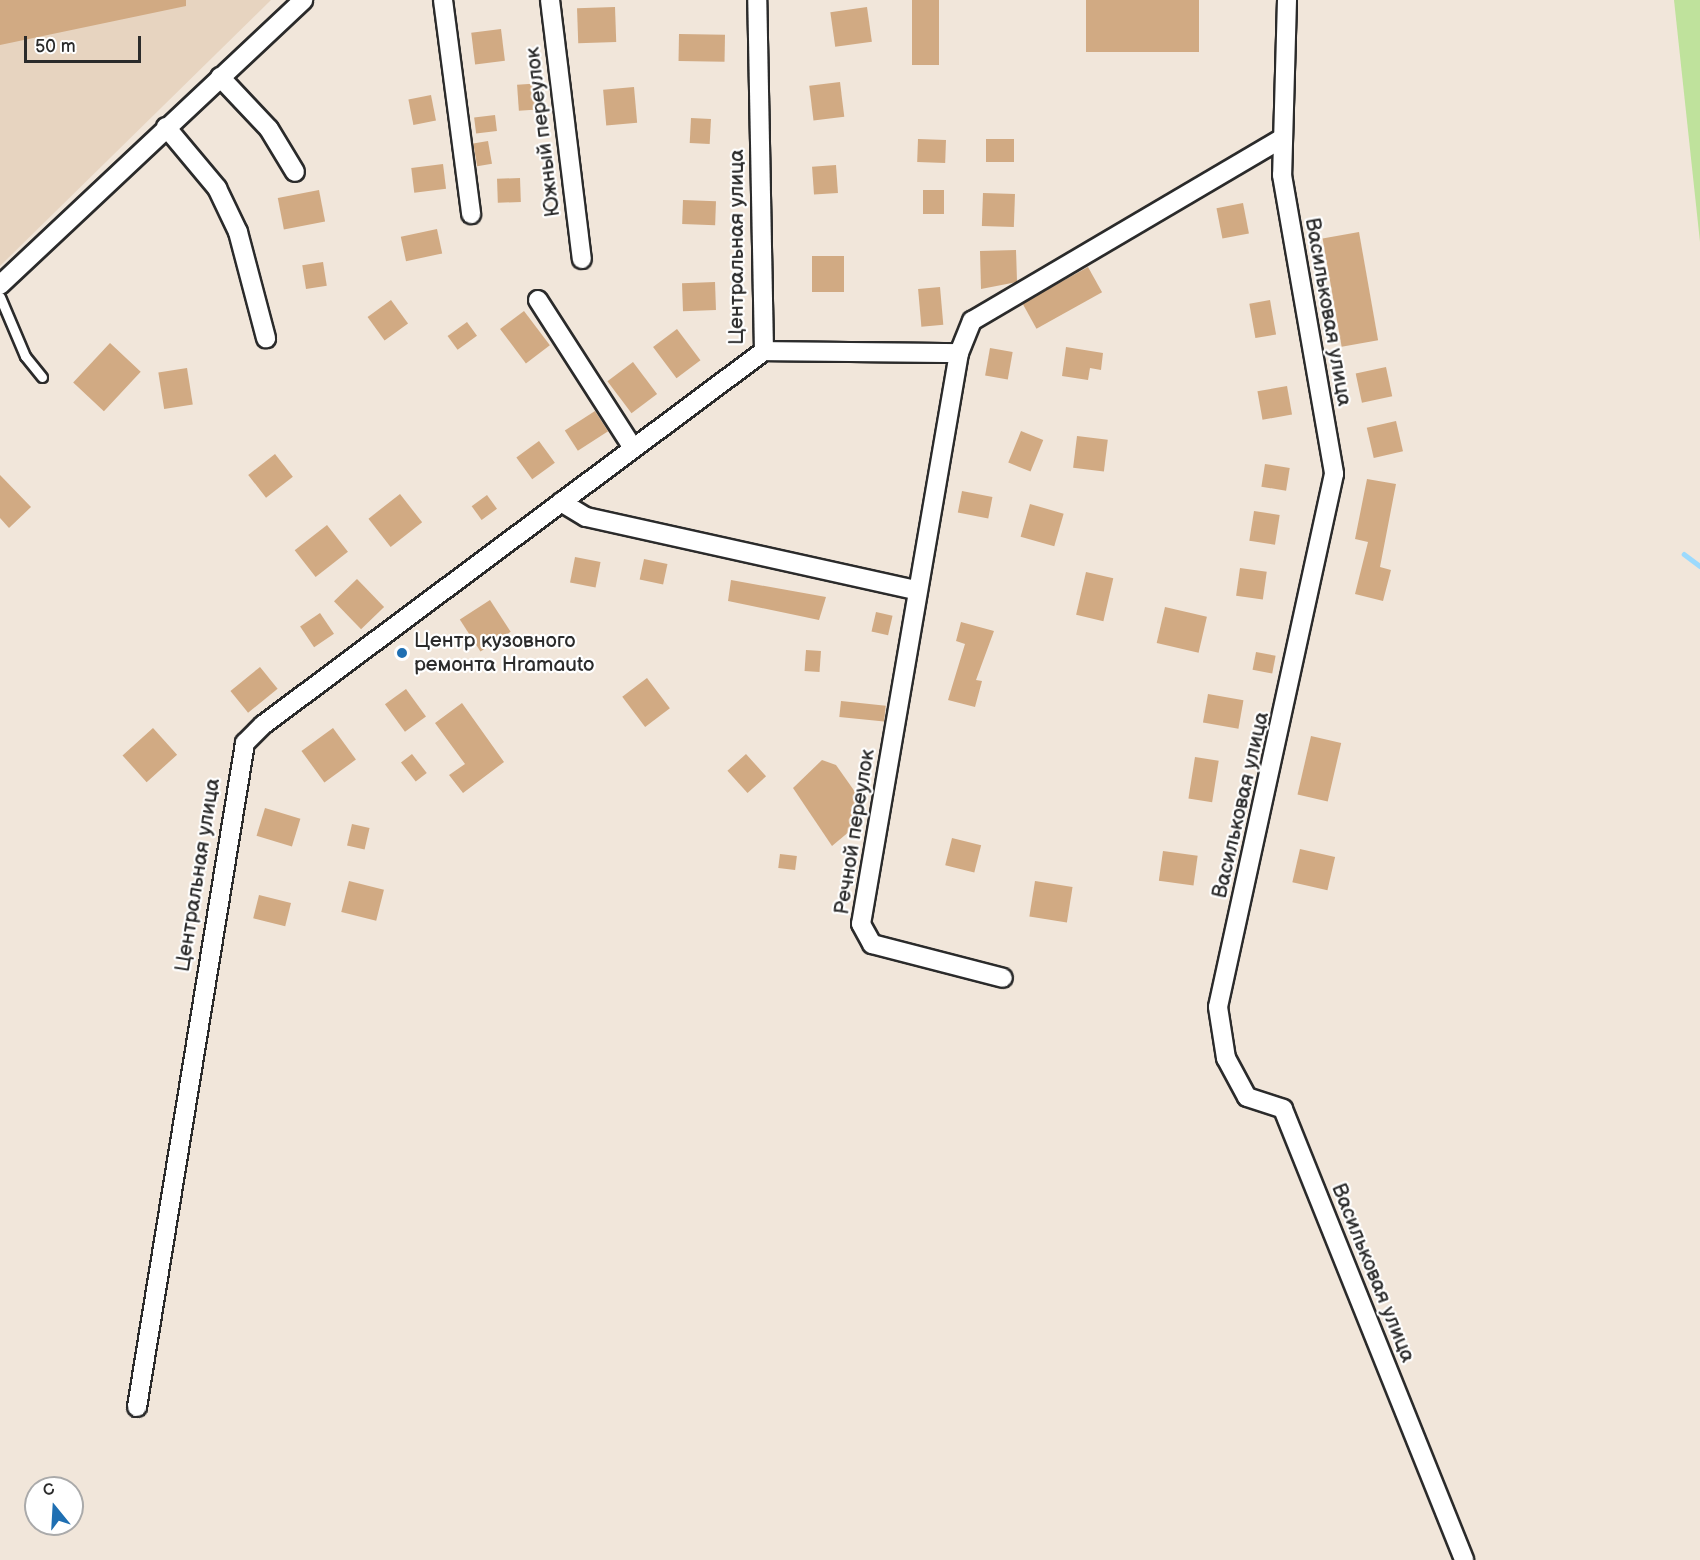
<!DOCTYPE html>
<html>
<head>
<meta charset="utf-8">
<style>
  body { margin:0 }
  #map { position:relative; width:1700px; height:1560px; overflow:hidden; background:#f1e6da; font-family:"Balsamiq Sans",sans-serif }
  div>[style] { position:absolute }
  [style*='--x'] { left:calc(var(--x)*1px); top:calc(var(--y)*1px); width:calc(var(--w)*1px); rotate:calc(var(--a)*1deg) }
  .built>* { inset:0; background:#e7d4c0 }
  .green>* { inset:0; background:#bfe29c }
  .stream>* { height:4.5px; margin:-2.25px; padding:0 2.25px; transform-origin:2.25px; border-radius:2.25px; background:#9cdafd }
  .building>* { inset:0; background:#d1aa83; transform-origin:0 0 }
  .roads { filter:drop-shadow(2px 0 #2b2b2b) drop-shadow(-2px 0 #2b2b2b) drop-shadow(0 2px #2b2b2b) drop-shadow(0 -2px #2b2b2b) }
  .lane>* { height:9px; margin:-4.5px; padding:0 4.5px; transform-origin:4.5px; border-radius:4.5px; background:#fff }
  .street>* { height:18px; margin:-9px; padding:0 9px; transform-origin:9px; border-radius:9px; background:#fff }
  .dots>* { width:16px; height:16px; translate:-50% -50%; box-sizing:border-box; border:3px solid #fff; border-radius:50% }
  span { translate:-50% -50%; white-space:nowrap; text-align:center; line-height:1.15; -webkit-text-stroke:4.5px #fff; paint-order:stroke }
  .street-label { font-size:21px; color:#2b2b2b }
  .poi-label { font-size:21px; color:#2b2b2b }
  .left { translate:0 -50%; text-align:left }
  .north { position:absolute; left:24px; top:1476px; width:60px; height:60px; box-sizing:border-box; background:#fff; border:2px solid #aaa; border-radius:50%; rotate:342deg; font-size:16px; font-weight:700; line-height:24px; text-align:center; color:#2b2b2b }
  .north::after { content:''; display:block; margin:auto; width:21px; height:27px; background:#1f6fb2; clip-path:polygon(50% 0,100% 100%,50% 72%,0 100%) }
  .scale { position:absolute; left:24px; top:36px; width:117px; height:27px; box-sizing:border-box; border:3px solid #2b2b2b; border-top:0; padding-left:8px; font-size:18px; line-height:21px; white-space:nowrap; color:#2b2b2b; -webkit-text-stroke:4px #fff; paint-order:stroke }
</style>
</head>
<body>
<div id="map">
  <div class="built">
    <i style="clip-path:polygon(0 0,271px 0,0 266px)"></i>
  </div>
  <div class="green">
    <i style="clip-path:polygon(1674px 0,1700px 0,1700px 242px)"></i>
  </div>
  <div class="stream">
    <i style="--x:1684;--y:554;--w:20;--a:37"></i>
  </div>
  <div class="building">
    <i style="clip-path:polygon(0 0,186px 0,186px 6px,0 45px)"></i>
    <i style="left:912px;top:0;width:27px;height:65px"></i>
    <i style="left:1086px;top:0;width:113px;height:52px"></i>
    <i style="left:615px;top:7px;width:35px;height:38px;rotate:88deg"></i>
    <i style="left:867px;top:7px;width:35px;height:37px;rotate:82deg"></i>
    <i style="left:501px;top:29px;width:32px;height:30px;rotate:83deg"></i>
    <i style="left:679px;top:34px;width:46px;height:27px;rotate:1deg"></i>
    <i style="left:840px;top:82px;width:35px;height:31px;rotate:83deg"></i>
    <i style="left:543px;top:83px;width:26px;height:26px;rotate:86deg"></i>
    <i style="left:634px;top:87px;width:36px;height:31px;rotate:85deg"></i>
    <i style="left:431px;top:95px;width:26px;height:23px;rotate:79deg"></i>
    <i style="left:495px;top:115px;width:16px;height:21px;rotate:83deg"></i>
    <i style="left:691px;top:118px;width:20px;height:25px;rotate:3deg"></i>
    <i style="left:918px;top:139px;width:28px;height:23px;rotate:2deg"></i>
    <i style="left:986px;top:139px;width:28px;height:23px"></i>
    <i style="left:488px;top:141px;width:23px;height:15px;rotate:80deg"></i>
    <i style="left:443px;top:164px;width:25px;height:32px;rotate:83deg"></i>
    <i style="left:836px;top:165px;width:28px;height:24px;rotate:86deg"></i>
    <i style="left:520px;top:178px;width:24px;height:23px;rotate:88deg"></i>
    <i style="left:319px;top:190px;width:32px;height:42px;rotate:79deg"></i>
    <i style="left:923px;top:190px;width:21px;height:24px"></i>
    <i style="left:983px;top:193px;width:32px;height:33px;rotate:2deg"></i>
    <i style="left:683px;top:200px;width:33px;height:24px;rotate:2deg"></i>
    <i style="left:1243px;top:203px;width:31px;height:27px;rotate:79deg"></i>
    <i style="left:437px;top:229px;width:25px;height:37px;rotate:78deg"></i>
    <i style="left:1359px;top:232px;width:110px;height:37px;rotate:80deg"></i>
    <i style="clip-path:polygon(1016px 250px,1017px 282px,981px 289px,980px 251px)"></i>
    <i style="left:812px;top:256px;width:32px;height:36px"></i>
    <i style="left:323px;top:262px;width:24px;height:21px;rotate:81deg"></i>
    <i style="left:1088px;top:267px;width:29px;height:75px;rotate:61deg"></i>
    <i style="left:715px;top:282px;width:28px;height:33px;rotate:88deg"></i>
    <i style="left:940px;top:287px;width:38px;height:22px;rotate:85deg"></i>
    <i style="left:391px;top:300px;width:29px;height:29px;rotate:54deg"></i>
    <i style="left:1270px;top:300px;width:35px;height:21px;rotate:80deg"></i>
    <i style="left:524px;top:311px;width:43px;height:30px;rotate:53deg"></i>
    <i style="left:467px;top:322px;width:17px;height:24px;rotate:54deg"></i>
    <i style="left:677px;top:329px;width:39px;height:30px;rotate:53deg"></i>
    <i style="left:110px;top:343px;width:42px;height:54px;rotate:43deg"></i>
    <i style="clip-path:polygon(1066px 347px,1103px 353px,1101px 370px,1090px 368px,1088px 380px,1062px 376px)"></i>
    <i style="left:990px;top:348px;width:23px;height:28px;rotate:10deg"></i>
    <i style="left:633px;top:362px;width:40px;height:32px;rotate:53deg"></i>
    <i style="left:1386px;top:367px;width:30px;height:31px;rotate:78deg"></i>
    <i style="left:187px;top:368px;width:37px;height:29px;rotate:81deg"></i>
    <i style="left:1287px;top:386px;width:29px;height:30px;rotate:80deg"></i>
    <i style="left:595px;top:411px;width:24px;height:36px;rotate:57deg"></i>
    <i style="left:1396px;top:421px;width:31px;height:30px;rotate:77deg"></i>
    <i style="left:1021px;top:431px;width:24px;height:34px;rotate:22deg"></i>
    <i style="left:1077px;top:436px;width:31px;height:32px;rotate:7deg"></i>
    <i style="left:539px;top:441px;width:27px;height:28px;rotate:54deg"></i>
    <i style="left:275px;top:454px;width:29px;height:34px;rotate:52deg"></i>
    <i style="left:1265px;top:464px;width:25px;height:23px;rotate:9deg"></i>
    <i style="clip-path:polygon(0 475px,31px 507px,9px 528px,0 518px)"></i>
    <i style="clip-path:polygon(1367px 479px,1396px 484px,1380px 567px,1391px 570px,1383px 601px,1355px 594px,1368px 542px,1355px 539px)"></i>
    <i style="left:962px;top:491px;width:31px;height:22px;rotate:11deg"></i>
    <i style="left:400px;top:494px;width:36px;height:40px;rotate:52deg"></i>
    <i style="left:487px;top:495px;width:17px;height:19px;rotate:54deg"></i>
    <i style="left:1030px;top:504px;width:35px;height:34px;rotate:16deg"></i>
    <i style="left:1254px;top:511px;width:26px;height:30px;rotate:9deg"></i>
    <i style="left:327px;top:525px;width:34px;height:41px;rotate:52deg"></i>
    <i style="left:575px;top:557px;width:26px;height:26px;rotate:11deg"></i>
    <i style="left:644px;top:559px;width:24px;height:21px;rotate:12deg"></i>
    <i style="left:1240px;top:568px;width:27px;height:28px;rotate:8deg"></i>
    <i style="left:1086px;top:572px;width:28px;height:44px;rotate:13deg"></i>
    <i style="left:357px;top:579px;width:39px;height:32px;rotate:46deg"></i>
    <i style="clip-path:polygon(731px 580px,826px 597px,819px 620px,728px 601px)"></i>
    <i style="left:490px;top:600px;width:38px;height:36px;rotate:57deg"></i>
    <i style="left:1165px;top:607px;width:43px;height:37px;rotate:13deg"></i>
    <i style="left:876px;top:612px;width:17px;height:20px;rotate:13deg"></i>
    <i style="left:320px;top:613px;width:25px;height:24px;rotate:56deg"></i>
    <i style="clip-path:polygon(961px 622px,994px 631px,976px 680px,982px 681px,975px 707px,948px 700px,965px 644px,956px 641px)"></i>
    <i style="left:806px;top:650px;width:15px;height:21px;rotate:4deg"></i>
    <i style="left:1256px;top:652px;width:20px;height:18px;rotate:11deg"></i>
    <i style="left:260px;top:667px;width:28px;height:38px;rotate:51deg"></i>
    <i style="left:647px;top:678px;width:38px;height:31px;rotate:53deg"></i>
    <i style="left:406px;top:689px;width:34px;height:26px;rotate:54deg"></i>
    <i style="left:1208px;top:694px;width:36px;height:29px;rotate:10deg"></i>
    <i style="left:841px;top:701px;width:45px;height:16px;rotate:6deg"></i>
    <i style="clip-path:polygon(462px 703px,504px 762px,463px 793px,449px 775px,465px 764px,435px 723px)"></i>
    <i style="left:153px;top:728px;width:36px;height:41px;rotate:48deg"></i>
    <i style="left:333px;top:728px;width:39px;height:39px;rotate:54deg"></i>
    <i style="left:1311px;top:736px;width:31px;height:60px;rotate:13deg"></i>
    <i style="left:412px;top:754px;width:24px;height:14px;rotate:52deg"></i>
    <i style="left:746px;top:754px;width:30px;height:25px;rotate:48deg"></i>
    <i style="left:1195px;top:757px;width:24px;height:42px;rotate:9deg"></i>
    <i style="clip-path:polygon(822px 760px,836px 765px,865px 806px,863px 820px,832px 846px,793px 788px)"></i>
    <i style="left:265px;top:808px;width:37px;height:29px;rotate:17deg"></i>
    <i style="left:352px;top:824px;width:18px;height:22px;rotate:13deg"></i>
    <i style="left:952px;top:838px;width:30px;height:28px;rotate:14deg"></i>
    <i style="left:1300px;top:849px;width:36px;height:34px;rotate:13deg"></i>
    <i style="left:1163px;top:851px;width:35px;height:30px;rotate:8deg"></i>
    <i style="left:780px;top:854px;width:17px;height:14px;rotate:7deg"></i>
    <i style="left:349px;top:881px;width:36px;height:32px;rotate:14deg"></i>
    <i style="left:1035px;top:881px;width:38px;height:36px;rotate:9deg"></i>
    <i style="left:259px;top:895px;width:33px;height:24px;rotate:14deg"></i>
  </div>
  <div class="roads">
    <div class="lane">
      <i style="--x:0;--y:297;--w:64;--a:67"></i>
      <i style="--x:25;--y:356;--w:27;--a:51"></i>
    </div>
    <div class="street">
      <i style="--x:443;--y:0;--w:216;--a:82.5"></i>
      <i style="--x:550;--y:0;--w:261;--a:83"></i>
      <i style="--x:1287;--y:0;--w:175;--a:91.6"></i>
      <i style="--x:1282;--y:175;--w:303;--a:80.1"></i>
      <i style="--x:1334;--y:474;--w:545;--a:102.28"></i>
      <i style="--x:1218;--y:1007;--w:52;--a:81.1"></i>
      <i style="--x:1226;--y:1058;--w:44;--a:61.7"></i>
      <i style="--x:1247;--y:1097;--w:38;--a:18"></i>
      <i style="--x:1283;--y:1109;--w:486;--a:68.1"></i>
      <i style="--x:220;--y:77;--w:71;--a:46.7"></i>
      <i style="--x:269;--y:129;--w:50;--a:58.8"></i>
      <i style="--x:166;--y:127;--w:80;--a:50.1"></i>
      <i style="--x:217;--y:188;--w:49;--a:64.5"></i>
      <i style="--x:238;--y:232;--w:110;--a:75.2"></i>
      <i style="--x:0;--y:285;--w:416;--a:-43.2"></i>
      <i style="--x:538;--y:300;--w:176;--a:57.3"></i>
      <i style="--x:764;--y:351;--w:195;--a:0.6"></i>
      <i style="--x:959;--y:353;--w:579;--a:99.74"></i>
      <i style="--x:861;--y:924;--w:23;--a:61"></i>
      <i style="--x:872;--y:944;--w:135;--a:14.5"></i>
      <i style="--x:959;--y:353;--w:35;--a:-68"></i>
      <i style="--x:972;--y:321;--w:359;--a:-30.5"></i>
      <i style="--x:561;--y:502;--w:29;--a:31"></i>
      <i style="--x:586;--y:517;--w:338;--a:12.5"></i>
      <i style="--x:137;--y:1407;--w:673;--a:-80.76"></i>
      <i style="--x:245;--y:743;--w:25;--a:-45"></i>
      <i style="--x:263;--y:725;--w:625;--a:-36.74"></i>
      <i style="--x:764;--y:351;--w:351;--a:-91.1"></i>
    </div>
  </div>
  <div class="dots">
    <i style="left:402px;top:653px;background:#1f6fb2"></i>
  </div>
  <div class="street-label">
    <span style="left:543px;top:132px;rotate:-97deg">Южный переулок</span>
    <span style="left:737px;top:247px;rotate:-90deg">Центральная улица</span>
    <span style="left:1328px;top:312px;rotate:80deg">Васильковая улица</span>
    <span style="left:1241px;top:805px;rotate:-77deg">Васильковая улица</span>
    <span style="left:855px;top:832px;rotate:-81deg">Речной переулок</span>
    <span style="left:198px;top:875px;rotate:-81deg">Центральная улица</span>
    <span style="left:1373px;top:1273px;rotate:68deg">Васильковая улица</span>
  </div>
  <div class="poi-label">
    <span class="left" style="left:414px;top:653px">Центр кузовного<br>ремонта Hramauto</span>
  </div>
  <div class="north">С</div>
  <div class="scale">50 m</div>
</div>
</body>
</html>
